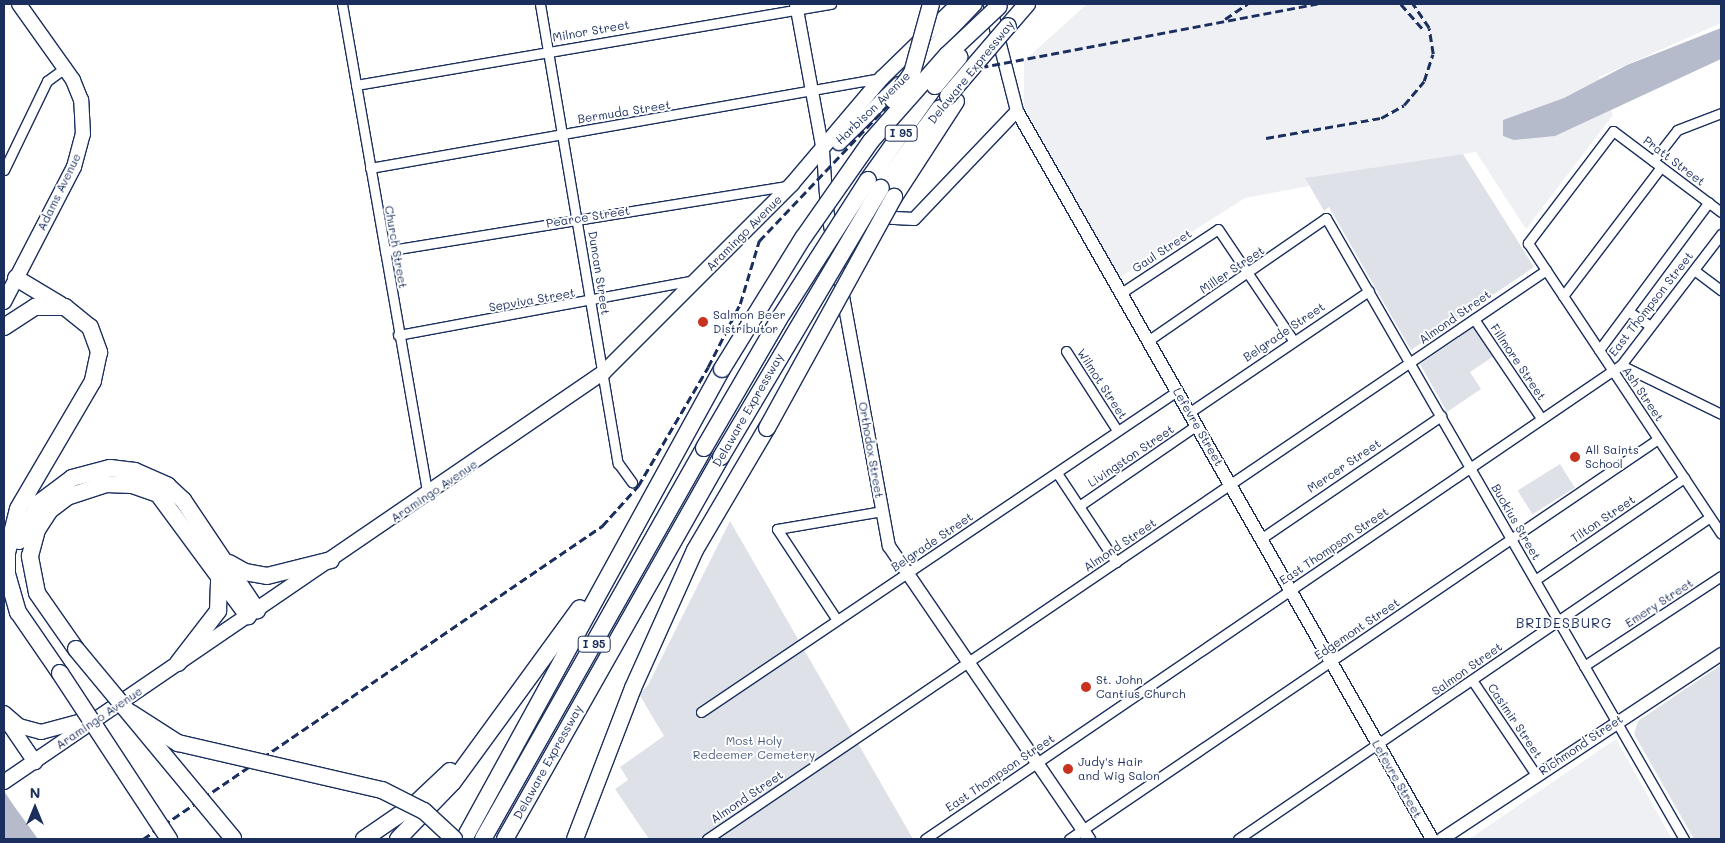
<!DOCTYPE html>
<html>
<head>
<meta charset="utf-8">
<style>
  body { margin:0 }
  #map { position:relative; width:1725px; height:843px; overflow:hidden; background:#fff; font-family:Mali,sans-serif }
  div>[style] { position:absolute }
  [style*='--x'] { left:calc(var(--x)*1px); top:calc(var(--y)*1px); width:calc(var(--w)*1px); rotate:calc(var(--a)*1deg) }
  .built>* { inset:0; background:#eff0f4 }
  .green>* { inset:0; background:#dee1e7; transform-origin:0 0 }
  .water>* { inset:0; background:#b5bbca }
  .roads { filter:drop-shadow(1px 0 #1b2f5e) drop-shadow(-1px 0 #1b2f5e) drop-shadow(0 1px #1b2f5e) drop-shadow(0 -1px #1b2f5e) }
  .street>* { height:9px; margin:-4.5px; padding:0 4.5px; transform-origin:4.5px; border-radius:4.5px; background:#fff }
  .secondary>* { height:12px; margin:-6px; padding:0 6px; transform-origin:6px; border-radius:6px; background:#fff }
  .primary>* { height:14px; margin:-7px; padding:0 7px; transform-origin:7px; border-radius:7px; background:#fff }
  .highway>* { height:16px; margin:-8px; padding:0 8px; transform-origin:8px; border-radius:8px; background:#fff }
  .rail>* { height:2.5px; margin-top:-1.25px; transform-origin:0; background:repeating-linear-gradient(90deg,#1b2f5e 0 8px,transparent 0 12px) }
  .bridges { filter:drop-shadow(1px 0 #1b2f5e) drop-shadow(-1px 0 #1b2f5e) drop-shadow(0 1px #1b2f5e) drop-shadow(0 -1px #1b2f5e) }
  .highway-bridge>* { height:16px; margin:-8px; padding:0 8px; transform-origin:8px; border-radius:8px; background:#fff }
  .dots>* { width:14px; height:14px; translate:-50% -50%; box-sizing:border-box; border:2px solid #fff; border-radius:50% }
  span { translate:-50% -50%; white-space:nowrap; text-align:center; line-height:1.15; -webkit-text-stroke:4px #fff; paint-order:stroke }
  .shield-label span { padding:1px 4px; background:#fff; border:1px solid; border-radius:4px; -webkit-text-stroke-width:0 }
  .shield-label { font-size:11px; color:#1b2f5e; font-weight:700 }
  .street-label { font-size:12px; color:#1b2f5e }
  .poi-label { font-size:12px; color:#1b2f5e }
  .left { translate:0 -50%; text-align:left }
  .park-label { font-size:12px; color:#4c5c80 }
  .neighbourhood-label { font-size:14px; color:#1b2f5e; letter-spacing:1px }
  .frame { position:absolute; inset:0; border:5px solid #1b2f5e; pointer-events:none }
  .north { position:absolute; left:10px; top:783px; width:50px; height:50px; -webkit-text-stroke:4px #fff; paint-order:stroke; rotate:0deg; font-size:14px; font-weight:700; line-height:20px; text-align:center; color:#1b2f5e }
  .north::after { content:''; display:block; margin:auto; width:18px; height:22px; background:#1b2f5e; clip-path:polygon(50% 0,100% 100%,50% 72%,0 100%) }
</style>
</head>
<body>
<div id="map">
  <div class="built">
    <i style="clip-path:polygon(1087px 4px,1721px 4px,1721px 23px,1599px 77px,1613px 115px,1526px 229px,1476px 152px,1306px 178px,1309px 186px,1245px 198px,1119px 278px,1024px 107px,1024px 61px)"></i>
    <i style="clip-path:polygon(1616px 739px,1672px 839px,1469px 839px)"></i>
  </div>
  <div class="green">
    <i style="clip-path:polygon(1463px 154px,1534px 267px,1411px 350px,1329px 207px,1324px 211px,1305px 178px)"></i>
    <i style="clip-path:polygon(1474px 327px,1494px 356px,1470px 372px,1481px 389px,1447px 412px,1420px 364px)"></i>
    <i style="left:1560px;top:464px;width:28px;height:50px;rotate:58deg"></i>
    <i style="clip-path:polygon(730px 521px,913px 839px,720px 839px,716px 833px,707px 839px,649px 839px,615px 789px,628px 780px,620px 767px,664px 736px,639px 694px,648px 685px)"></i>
    <i style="clip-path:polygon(1721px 665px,1721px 839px,1694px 839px,1634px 734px,1638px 721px)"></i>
  </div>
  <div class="water">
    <i style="clip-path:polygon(1721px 28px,1721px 59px,1555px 136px,1514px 140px,1503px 136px,1503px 120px,1564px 98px,1627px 65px)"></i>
    <i style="clip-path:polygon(4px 791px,14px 806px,38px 839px,4px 839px)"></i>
  </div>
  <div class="roads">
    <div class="street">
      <i style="--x:342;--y:4;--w:498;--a:80.1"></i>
      <i style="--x:540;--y:4;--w:466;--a:80.4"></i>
      <i style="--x:618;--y:463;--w:24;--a:54"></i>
      <i style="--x:356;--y:85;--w:482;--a:-9.7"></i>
      <i style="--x:1653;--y:161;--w:39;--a:-52"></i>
      <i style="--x:1677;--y:130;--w:47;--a:-21.1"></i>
      <i style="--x:370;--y:168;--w:519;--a:-9.99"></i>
      <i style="--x:4;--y:170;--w:99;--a:-64.2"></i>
      <i style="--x:47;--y:81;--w:24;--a:-36"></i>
      <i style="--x:1721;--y:212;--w:135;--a:-143.1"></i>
      <i style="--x:1613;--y:131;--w:141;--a:127.2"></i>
      <i style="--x:1528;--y:243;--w:349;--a:56.4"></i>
      <i style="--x:385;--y:251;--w:412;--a:-9.2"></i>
      <i style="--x:1694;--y:270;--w:34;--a:37"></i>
      <i style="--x:1121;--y:293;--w:116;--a:-33.4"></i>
      <i style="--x:1218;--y:229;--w:134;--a:56"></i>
      <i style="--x:1563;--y:296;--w:162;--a:-52.8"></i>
      <i style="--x:1628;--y:311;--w:27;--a:34"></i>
      <i style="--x:1474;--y:319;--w:120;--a:55.9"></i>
      <i style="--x:398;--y:335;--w:302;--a:-10.5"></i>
      <i style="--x:1149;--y:340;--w:215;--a:-34.6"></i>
      <i style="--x:1326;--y:218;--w:717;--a:60.04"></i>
      <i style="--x:1599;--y:350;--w:184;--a:-53.4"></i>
      <i style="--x:1066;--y:351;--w:94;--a:57.2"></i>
      <i style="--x:1621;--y:365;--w:111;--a:26.1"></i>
      <i style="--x:1190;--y:412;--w:216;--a:-34.1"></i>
      <i style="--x:1057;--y:473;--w:107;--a:56.5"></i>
      <i style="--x:1079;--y:506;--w:143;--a:-34.5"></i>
      <i style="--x:1262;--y:538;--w:217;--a:-34.3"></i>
      <i style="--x:1535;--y:580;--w:181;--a:-34.4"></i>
      <i style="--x:837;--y:620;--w:109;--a:-123.4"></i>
      <i style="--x:777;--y:529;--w:107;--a:-9.7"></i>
      <i style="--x:1584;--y:666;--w:164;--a:-33.3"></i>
      <i style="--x:1472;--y:680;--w:115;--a:56"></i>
      <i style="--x:701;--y:712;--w:574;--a:-33.99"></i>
      <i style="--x:707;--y:839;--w:1014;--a:-34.14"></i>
      <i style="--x:925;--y:839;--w:842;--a:-34.26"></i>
      <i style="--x:1621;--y:365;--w:165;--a:-52.6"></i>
      <i style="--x:1069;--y:839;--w:712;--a:-34.18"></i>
      <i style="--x:1238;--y:839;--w:571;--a:-34.3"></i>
    </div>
    <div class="secondary">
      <i style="--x:796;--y:4;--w:149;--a:79.6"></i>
      <i style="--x:823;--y:151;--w:58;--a:86.1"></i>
      <i style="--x:827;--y:209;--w:343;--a:79.6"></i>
      <i style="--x:889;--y:546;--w:355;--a:55.7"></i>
      <i style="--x:990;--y:5;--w:109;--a:75.7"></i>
      <i style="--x:1017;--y:111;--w:838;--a:60.31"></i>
      <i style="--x:856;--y:216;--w:58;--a:3"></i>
      <i style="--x:914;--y:219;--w:149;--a:-46.4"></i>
      <i style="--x:1442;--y:839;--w:335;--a:-33.5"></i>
    </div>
    <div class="primary">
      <i style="--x:914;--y:68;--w:88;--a:-46.4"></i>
      <i style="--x:839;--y:143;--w:84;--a:-44.5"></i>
      <i style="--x:4;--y:302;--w:152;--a:-62.6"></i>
      <i style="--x:74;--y:167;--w:34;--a:-75"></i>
      <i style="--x:83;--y:134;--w:34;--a:-93"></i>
      <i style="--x:81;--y:100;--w:22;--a:-112"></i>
      <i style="--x:73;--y:80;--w:93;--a:-125.4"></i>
      <i style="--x:4;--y:713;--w:20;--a:41"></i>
      <i style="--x:19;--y:726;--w:23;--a:15"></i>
      <i style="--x:41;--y:732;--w:54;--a:-15.1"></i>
      <i style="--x:7;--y:721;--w:50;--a:55.7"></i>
      <i style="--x:4;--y:782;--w:727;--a:-34.35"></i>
      <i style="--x:604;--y:372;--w:266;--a:-45"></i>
      <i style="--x:792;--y:184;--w:139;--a:-49.7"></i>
      <i style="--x:882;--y:78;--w:106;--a:-44.2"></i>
    </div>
    <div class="highway">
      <i style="--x:1008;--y:26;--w:29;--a:-49"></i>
      <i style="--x:868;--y:180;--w:115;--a:-54.5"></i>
      <i style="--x:881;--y:188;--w:99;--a:-53.6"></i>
      <i style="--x:894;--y:197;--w:114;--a:-57.1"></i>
      <i style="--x:16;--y:278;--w:52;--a:31"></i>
      <i style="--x:4;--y:327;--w:37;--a:-33"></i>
      <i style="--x:35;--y:307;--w:30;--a:0"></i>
      <i style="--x:65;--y:307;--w:32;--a:39"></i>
      <i style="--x:90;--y:327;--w:27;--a:70"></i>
      <i style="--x:99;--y:352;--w:30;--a:102"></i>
      <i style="--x:93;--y:381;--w:148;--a:120.4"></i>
      <i style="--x:18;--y:509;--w:45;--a:104"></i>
      <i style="--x:7;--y:553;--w:21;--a:90"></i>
      <i style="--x:7;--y:574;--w:40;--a:74"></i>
      <i style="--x:18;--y:612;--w:74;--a:55.5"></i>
      <i style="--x:19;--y:541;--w:43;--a:-62.2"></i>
      <i style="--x:39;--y:503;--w:41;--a:-37.1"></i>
      <i style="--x:72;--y:478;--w:39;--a:-15"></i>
      <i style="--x:110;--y:468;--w:25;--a:7"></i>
      <i style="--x:135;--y:471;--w:36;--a:24"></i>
      <i style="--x:168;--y:486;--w:21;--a:43"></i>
      <i style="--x:183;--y:500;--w:133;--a:56.1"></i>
      <i style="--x:229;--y:563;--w:18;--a:29"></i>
      <i style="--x:245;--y:572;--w:22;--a:10"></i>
      <i style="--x:267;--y:576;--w:66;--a:-14"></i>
      <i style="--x:76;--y:649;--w:68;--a:-124.9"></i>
      <i style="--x:37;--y:593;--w:38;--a:-101"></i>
      <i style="--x:30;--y:556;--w:27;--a:-75"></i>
      <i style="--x:37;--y:530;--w:24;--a:-57"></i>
      <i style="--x:50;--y:510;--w:21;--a:-37"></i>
      <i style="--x:67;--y:497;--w:41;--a:-18.4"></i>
      <i style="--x:106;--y:484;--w:26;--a:2"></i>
      <i style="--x:132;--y:485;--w:28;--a:19"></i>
      <i style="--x:158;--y:494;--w:152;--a:53.6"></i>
      <i style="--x:178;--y:663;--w:66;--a:-52.4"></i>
      <i style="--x:218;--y:611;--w:34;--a:-88"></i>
      <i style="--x:364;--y:839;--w:62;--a:-34.5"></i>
      <i style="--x:415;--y:804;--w:48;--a:-43.3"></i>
      <i style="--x:398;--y:839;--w:79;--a:-46"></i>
      <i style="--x:453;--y:782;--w:215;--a:-53.9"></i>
      <i style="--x:464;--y:839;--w:536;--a:-61.24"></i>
      <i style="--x:483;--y:839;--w:449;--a:-60.5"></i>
      <i style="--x:505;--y:839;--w:439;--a:-60.5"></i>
      <i style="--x:575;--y:839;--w:162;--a:-69"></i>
      <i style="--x:633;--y:688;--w:151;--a:-65.8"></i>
      <i style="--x:695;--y:550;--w:142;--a:-59.5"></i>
    </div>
  </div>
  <div class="rail">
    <i style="--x:1401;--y:4;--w:35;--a:49"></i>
    <i style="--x:1225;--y:19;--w:27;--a:-34"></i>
    <i style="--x:1266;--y:138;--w:117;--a:-9.9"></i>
    <i style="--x:1381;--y:118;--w:26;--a:-29"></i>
    <i style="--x:1404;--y:105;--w:31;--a:-50"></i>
    <i style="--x:1424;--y:81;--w:28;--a:-72"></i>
    <i style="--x:1433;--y:54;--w:26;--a:-99"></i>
    <i style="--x:1429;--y:28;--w:29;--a:-124"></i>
    <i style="--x:143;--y:839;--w:556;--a:-34.29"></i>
    <i style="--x:602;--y:526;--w:54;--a:-48"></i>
    <i style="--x:638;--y:486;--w:138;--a:-59.5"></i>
    <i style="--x:708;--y:367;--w:71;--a:-63.1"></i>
    <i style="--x:740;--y:304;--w:66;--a:-73.2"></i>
    <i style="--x:759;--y:241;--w:186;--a:-46.5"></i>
    <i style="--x:887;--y:106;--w:66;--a:-28.9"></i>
    <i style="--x:945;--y:74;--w:379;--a:-10.7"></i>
  </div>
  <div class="bridges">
    <div class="highway-bridge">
      <i style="--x:935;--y:86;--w:38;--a:-50"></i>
      <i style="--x:948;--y:96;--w:92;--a:-49.4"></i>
      <i style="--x:893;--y:100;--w:33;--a:-55"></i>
      <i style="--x:912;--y:73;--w:72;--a:-74.6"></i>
      <i style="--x:722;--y:369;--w:154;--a:-58.3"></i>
      <i style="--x:803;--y:238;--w:118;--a:-55"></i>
      <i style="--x:871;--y:141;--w:115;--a:-48.5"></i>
      <i style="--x:947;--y:55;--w:71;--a:-43.3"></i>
      <i style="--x:767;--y:428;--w:264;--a:-61.2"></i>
      <i style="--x:704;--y:448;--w:149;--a:-59.8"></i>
      <i style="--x:779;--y:319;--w:165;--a:-57.4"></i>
      <i style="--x:721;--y:457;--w:313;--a:-59.3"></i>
      <i style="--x:76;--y:649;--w:246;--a:50.3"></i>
      <i style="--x:60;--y:673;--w:199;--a:56.7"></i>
      <i style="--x:131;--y:713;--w:56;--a:32.6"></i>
      <i style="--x:178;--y:743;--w:209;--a:13"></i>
      <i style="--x:382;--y:790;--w:47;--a:26.6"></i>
      <i style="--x:424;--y:811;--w:41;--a:43"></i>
    </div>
  </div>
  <div class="dots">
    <i style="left:703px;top:322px;background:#c8321e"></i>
    <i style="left:1575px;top:457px;background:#c8321e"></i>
    <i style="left:1086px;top:687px;background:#c8321e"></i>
    <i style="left:1068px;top:769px;background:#c8321e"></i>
  </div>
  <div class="shield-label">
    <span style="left:901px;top:133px">I 95</span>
    <span style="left:594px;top:644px">I 95</span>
  </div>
  <div class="street-label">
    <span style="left:591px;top:31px;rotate:-10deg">Milnor Street</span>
    <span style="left:971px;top:72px;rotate:-51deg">Delaware Expressway</span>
    <span style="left:873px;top:108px;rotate:-44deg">Harbison Avenue</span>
    <span style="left:624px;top:112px;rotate:-9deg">Bermuda Street</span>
    <span style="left:1674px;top:161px;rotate:37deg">Pratt Street</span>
    <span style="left:59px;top:192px;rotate:-64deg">Adams Avenue</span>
    <span style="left:588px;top:217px;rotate:-9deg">Pearce Street</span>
    <span style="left:744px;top:233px;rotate:-45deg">Aramingo Avenue</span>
    <span style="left:396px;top:247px;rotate:80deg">Church Street</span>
    <span style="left:1162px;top:251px;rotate:-33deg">Gaul Street</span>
    <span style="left:1232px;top:270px;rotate:-34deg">Miller Street</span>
    <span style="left:599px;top:273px;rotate:81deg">Duncan Street</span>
    <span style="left:532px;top:300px;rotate:-10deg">Sepviva Street</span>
    <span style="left:1651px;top:304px;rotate:-52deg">East Thompson Street</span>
    <span style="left:1455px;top:317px;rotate:-35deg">Almond Street</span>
    <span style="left:1284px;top:332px;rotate:-34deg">Belgrade Street</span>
    <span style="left:1518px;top:362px;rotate:56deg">Fillmore Street</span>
    <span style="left:1102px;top:384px;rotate:57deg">Wilmot Street</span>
    <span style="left:1643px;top:394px;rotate:56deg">Ash Street</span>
    <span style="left:748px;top:410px;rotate:-60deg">Delaware Expressway</span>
    <span style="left:1198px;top:427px;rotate:60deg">Lefevre Street</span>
    <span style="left:871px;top:450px;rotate:80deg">Orthodox Street</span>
    <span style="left:1131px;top:456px;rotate:-34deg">Livingston Street</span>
    <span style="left:1344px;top:466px;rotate:-34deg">Mercer Street</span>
    <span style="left:434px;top:491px;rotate:-34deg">Aramingo Avenue</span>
    <span style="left:1603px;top:519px;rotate:-34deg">Tilton Street</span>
    <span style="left:1516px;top:522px;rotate:60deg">Buckius Street</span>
    <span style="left:932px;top:542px;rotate:-34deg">Belgrade Street</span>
    <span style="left:1120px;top:545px;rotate:-34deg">Almond Street</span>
    <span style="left:1334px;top:546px;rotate:-34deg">East Thompson Street</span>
    <span style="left:1659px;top:603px;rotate:-33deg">Emery Street</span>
    <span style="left:1357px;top:629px;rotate:-34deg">Edgemont Street</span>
    <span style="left:1467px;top:669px;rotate:-35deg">Salmon Street</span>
    <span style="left:99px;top:718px;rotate:-34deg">Aramingo Avenue</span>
    <span style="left:1515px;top:721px;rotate:56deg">Casimir Street</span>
    <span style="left:1581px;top:745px;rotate:-34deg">Richmond Street</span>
    <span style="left:548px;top:762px;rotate:-61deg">Delaware Expressway</span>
    <span style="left:1000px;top:773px;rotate:-34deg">East Thompson Street</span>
    <span style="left:1397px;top:779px;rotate:60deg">Lefevre Street</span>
    <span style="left:747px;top:797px;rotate:-34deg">Almond Street</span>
  </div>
  <div class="poi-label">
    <span class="left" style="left:713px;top:322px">Salmon Beer<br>Distributor</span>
    <span class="left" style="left:1585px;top:457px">All Saints<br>School</span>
    <span class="left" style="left:1096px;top:687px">St. John<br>Cantius Church</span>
    <span class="left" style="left:1078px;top:769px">Judy's Hair<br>and Wig Salon</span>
  </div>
  <div class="park-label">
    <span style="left:754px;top:748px">Most Holy<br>Redeemer Cemetery</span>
  </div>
  <div class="neighbourhood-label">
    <span style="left:1564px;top:623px">BRIDESBURG</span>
  </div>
  <div class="frame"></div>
  <div class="north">N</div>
</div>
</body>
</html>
